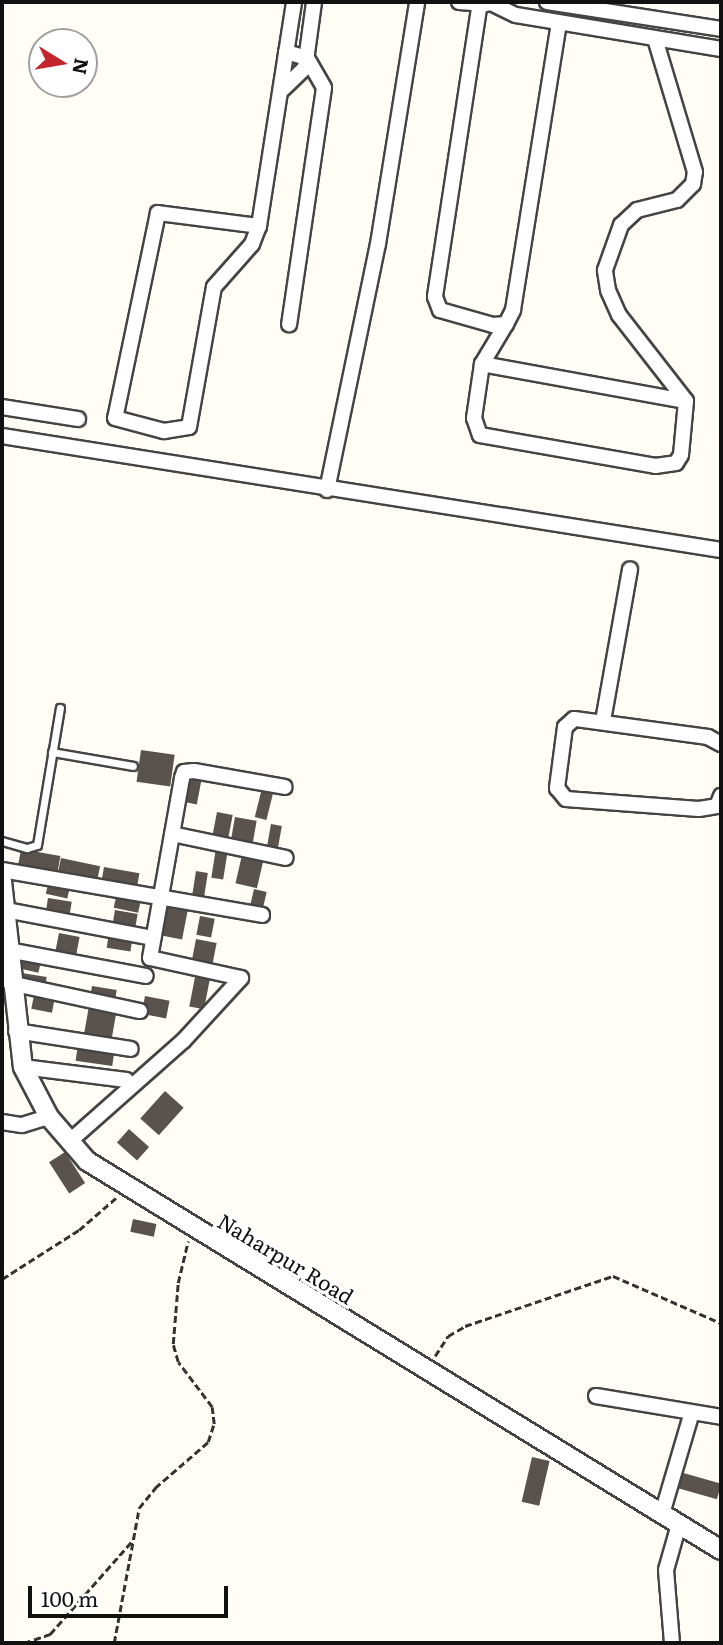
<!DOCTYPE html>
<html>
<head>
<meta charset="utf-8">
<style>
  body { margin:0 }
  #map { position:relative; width:723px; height:1645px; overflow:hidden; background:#fffdf5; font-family:Literata,serif }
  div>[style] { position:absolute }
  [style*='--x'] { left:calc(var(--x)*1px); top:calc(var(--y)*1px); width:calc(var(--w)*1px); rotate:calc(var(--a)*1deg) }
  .building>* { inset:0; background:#5a524d; transform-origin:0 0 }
  .path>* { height:2.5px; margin-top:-1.25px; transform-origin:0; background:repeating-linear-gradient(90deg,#333 0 7px,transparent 0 10.5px) }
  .roads { filter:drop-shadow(2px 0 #444) drop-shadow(-2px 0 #444) drop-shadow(0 2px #444) drop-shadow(0 -2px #444) }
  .service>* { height:7px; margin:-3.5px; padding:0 3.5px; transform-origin:3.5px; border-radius:3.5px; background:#fff }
  .minor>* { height:14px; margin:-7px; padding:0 7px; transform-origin:7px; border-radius:7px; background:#fff }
  .tertiary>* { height:18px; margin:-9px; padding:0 9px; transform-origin:9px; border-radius:9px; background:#fff }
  span { translate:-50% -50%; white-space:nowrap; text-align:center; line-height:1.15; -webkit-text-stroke:7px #fff; paint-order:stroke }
  .street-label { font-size:21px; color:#111 }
  .frame { position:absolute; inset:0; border:4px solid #111; pointer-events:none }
  .north { position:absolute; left:28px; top:28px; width:70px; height:70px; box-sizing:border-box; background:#fff; border:2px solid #a0a0a0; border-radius:50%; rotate:101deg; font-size:19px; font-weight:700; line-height:28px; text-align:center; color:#111 }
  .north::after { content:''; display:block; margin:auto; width:24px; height:32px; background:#c4262e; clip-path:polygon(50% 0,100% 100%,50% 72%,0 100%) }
  .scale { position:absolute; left:28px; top:1586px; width:200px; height:32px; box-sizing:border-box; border:4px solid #111; border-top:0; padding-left:9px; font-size:21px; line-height:24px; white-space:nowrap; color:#111; -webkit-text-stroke:5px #fff; paint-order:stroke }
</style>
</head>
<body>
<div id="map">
  <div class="building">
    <i style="left:141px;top:750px;width:34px;height:32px;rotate:8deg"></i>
    <i style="left:187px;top:776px;width:15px;height:26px;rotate:11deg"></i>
    <i style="left:262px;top:788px;width:12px;height:30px;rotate:14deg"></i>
    <i style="left:217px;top:812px;width:16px;height:28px;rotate:11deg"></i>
    <i style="left:235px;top:817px;width:22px;height:28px;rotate:10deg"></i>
    <i style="left:271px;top:824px;width:11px;height:28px;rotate:10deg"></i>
    <i style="left:216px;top:848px;width:12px;height:30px;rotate:9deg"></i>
    <i style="left:21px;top:849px;width:40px;height:19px;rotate:10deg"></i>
    <i style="left:242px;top:855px;width:22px;height:29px;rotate:13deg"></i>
    <i style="left:61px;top:858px;width:40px;height:17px;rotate:12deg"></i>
    <i style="left:104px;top:867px;width:36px;height:19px;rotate:10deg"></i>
    <i style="left:196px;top:871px;width:12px;height:30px;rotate:9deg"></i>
    <i style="left:49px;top:880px;width:22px;height:14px;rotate:13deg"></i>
    <i style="left:254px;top:889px;width:13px;height:20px;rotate:13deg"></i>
    <i style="left:117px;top:892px;width:25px;height:16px;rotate:12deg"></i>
    <i style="left:48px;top:898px;width:24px;height:17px;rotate:9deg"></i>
    <i style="left:167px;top:907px;width:21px;height:29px;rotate:11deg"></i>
    <i style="left:115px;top:910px;width:23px;height:16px;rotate:10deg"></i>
    <i style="left:200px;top:916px;width:15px;height:19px;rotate:11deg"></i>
    <i style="left:59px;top:933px;width:21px;height:22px;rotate:11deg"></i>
    <i style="left:109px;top:933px;width:24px;height:15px;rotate:9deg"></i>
    <i style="left:196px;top:939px;width:21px;height:26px;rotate:11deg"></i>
    <i style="left:24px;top:955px;width:18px;height:14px;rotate:13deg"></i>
    <i style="left:22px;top:973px;width:25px;height:11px;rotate:9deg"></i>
    <i style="left:195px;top:977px;width:15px;height:30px;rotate:11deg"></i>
    <i style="left:92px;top:986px;width:25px;height:14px;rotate:9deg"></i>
    <i style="left:34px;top:995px;width:21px;height:14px;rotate:11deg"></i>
    <i style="left:145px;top:996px;width:25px;height:18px;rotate:11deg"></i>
    <i style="left:89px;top:1006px;width:28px;height:32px;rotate:10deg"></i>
    <i style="left:78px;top:1044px;width:37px;height:17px;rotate:8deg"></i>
    <i style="left:165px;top:1091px;width:25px;height:37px;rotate:42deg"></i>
    <i style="left:129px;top:1129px;width:27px;height:18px;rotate:42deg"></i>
    <i style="left:65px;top:1152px;width:37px;height:19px;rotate:57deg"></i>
    <i style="left:133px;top:1219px;width:24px;height:13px;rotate:12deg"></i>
    <i style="left:532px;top:1457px;width:18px;height:46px;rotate:13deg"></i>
    <i style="left:680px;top:1472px;width:43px;height:16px;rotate:16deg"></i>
  </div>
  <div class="path">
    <i style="--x:2;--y:1279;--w:91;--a:-32.5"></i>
    <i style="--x:79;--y:1230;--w:50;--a:-41"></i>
    <i style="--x:435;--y:1356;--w:24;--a:-57"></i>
    <i style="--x:448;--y:1336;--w:20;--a:-30"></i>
    <i style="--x:465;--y:1326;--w:156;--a:-18.7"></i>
    <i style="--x:613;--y:1276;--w:118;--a:23.5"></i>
    <i style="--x:24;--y:1643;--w:28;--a:-19"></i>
    <i style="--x:50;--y:1634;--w:125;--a:-48.6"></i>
    <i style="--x:114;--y:1643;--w:137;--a:-79.5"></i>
    <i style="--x:139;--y:1508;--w:26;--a:-51"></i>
    <i style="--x:155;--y:1488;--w:70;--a:-41"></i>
    <i style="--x:208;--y:1442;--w:19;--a:-72"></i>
    <i style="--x:214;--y:1424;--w:17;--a:-97"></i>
    <i style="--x:212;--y:1407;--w:56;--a:-127.1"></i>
    <i style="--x:178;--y:1362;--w:19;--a:-106"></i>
    <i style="--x:173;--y:1344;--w:61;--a:-85.3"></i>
    <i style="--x:178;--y:1283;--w:43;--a:-76.6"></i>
  </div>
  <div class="roads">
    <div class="service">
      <i style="--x:52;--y:752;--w:82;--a:9.8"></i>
      <i style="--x:2;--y:841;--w:26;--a:16"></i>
      <i style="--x:27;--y:848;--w:10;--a:-17"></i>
      <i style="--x:37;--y:845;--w:139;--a:-80.5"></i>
    </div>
    <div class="minor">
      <i style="--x:459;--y:2;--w:28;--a:4"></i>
      <i style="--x:480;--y:2;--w:298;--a:98.7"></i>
      <i style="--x:435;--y:297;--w:14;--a:69"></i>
      <i style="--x:440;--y:310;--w:55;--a:15.8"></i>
      <i style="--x:493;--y:325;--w:13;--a:-4"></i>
      <i style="--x:506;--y:324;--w:16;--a:-63"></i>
      <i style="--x:513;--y:310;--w:291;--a:-80.9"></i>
      <i style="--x:547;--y:2;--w:176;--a:8.8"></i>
      <i style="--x:493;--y:4;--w:25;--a:26"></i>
      <i style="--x:516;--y:15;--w:208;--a:9.4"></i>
      <i style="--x:286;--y:52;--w:22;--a:16"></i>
      <i style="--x:307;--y:58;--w:34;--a:60"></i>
      <i style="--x:324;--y:88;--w:239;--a:98.4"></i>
      <i style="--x:283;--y:89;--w:30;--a:-44"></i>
      <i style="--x:305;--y:68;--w:67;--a:-82.2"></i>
      <i style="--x:259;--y:226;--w:102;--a:-172.7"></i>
      <i style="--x:158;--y:213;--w:209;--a:101.8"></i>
      <i style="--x:115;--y:418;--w:51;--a:14.9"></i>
      <i style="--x:164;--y:431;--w:25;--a:-9"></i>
      <i style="--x:189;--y:427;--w:142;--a:-79.9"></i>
      <i style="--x:214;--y:287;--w:57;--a:-48.5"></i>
      <i style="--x:252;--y:244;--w:19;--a:-69"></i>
      <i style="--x:259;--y:226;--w:227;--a:-81.1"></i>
      <i style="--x:506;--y:324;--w:47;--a:121"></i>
      <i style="--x:482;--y:364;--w:55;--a:98.4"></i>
      <i style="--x:474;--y:418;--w:18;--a:71"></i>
      <i style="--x:480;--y:435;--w:178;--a:10"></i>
      <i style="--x:655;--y:466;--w:21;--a:-8"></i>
      <i style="--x:676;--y:463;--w:9;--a:-58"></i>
      <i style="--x:681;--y:455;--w:54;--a:-84.7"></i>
      <i style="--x:686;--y:401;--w:109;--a:-127.9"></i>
      <i style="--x:619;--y:315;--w:27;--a:-114"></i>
      <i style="--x:608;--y:290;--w:20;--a:-99"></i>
      <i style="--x:605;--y:270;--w:48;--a:-70.4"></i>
      <i style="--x:621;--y:225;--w:22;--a:-43"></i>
      <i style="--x:637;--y:210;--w:41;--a:-14"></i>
      <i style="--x:677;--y:200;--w:23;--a:-45"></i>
      <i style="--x:693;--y:184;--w:12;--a:-81"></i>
      <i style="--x:695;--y:172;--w:139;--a:-106.7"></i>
      <i style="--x:482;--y:364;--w:207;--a:10.3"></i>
      <i style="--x:2;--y:407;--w:77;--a:9"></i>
      <i style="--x:2;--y:436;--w:728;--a:9.01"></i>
      <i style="--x:327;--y:490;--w:251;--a:-78.3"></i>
      <i style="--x:378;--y:244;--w:245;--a:-80.8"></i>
      <i style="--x:603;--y:721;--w:154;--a:-79.9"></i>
      <i style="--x:721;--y:744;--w:15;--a:-152"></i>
      <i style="--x:708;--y:737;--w:135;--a:-172.3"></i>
      <i style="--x:574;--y:719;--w:12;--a:138"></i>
      <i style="--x:565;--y:727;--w:62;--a:97.5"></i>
      <i style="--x:557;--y:788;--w:14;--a:51"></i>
      <i style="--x:566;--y:799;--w:133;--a:4.3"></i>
      <i style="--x:699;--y:809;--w:18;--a:-9"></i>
      <i style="--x:717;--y:806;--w:11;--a:-68"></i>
      <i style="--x:172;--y:834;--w:116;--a:11.9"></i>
      <i style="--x:2;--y:870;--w:264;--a:9.8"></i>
      <i style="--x:6;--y:910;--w:150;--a:10.8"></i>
      <i style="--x:8;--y:950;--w:140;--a:10.7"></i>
      <i style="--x:241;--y:978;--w:93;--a:-167.6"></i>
      <i style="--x:150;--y:958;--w:183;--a:-79.9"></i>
      <i style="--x:182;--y:778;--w:6;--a:-72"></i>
      <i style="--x:184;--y:772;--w:10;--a:-6"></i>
      <i style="--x:194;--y:771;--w:92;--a:10"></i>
      <i style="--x:10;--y:983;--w:133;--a:12.2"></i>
      <i style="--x:16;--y:1031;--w:116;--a:8.9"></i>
      <i style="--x:23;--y:1067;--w:104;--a:7.2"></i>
      <i style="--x:2;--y:1122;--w:20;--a:9"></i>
      <i style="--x:22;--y:1125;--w:28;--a:-17"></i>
      <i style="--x:70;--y:1141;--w:152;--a:-41.5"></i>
      <i style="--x:184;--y:1040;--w:84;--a:-47.4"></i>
      <i style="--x:596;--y:1396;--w:127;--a:9.5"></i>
      <i style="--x:662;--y:1514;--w:106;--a:-73.6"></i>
      <i style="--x:672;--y:1643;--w:73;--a:-94.7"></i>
      <i style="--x:666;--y:1570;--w:48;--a:-74.2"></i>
    </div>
    <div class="tertiary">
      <i style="--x:2;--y:881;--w:187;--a:83.6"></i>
      <i style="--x:23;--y:1067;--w:56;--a:62.5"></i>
      <i style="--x:49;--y:1117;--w:58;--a:49.2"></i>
      <i style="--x:87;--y:1161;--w:744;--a:31.53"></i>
    </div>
  </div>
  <div class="street-label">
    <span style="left:286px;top:1258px;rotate:31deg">Naharpur Road</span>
  </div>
  <div class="frame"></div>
  <div class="north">N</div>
  <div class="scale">100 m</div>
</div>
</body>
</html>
